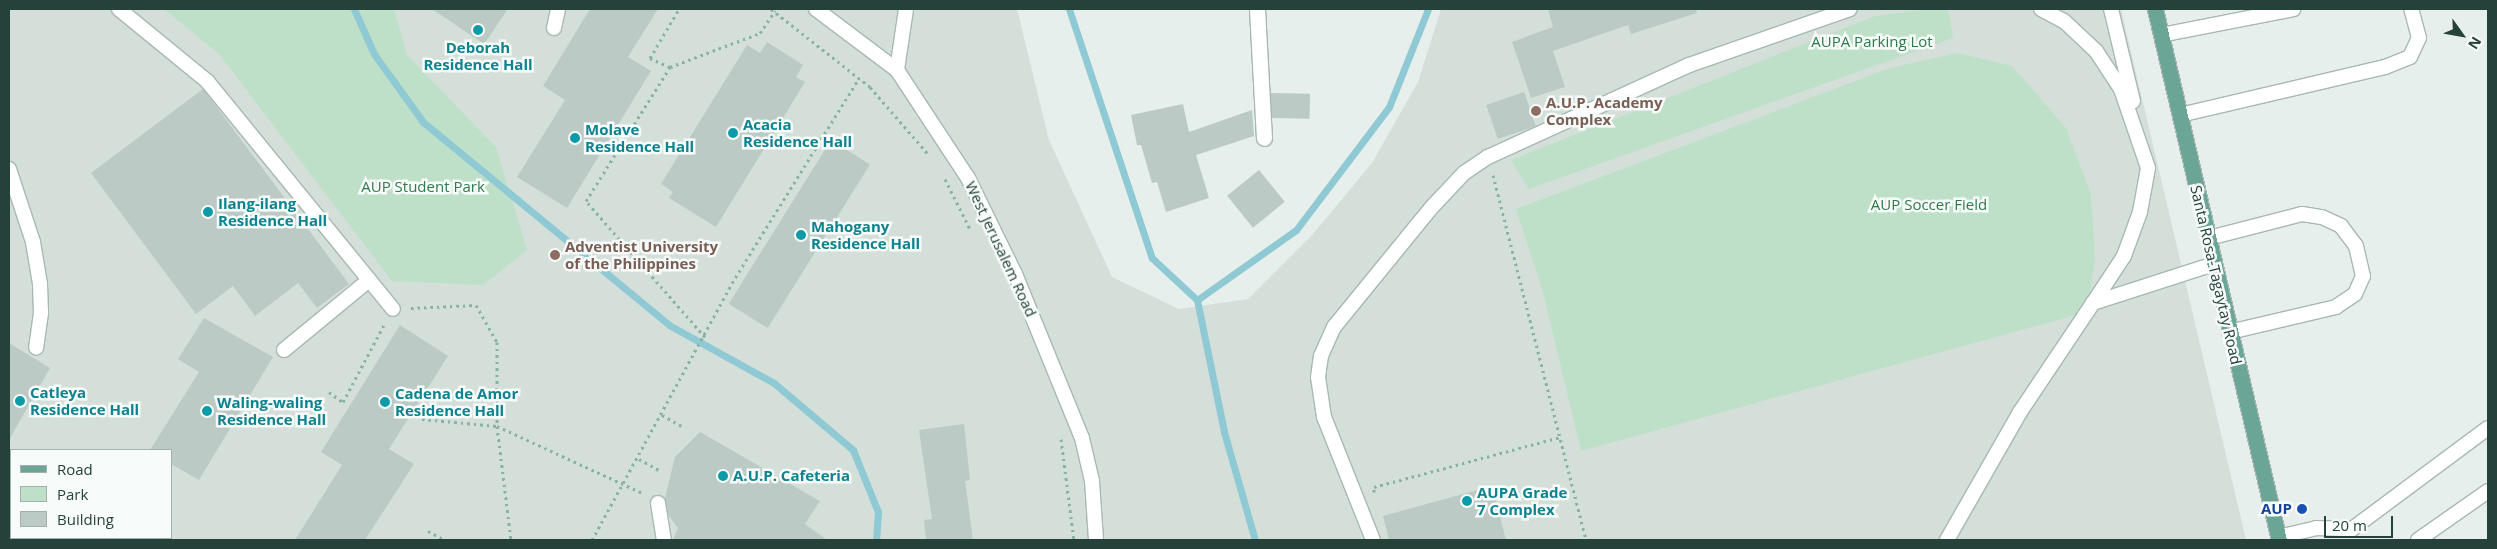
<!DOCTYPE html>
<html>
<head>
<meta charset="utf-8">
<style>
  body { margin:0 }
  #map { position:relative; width:2497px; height:549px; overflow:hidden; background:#e6efeb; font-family:"Open Sans",sans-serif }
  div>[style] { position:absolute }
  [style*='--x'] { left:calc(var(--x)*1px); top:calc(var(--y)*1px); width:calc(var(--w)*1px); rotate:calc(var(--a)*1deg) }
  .built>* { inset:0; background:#d4dfda }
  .green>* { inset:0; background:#bfe0c8; transform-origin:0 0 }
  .stream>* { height:7px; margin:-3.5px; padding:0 3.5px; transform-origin:3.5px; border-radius:3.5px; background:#8ec9d4 }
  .building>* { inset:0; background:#bbcac4; transform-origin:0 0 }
  .path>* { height:3px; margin-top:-1.5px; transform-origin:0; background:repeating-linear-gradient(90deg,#86b3a5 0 2.5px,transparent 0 6.5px) }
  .roads { filter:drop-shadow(1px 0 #a8b8b2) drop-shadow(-1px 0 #a8b8b2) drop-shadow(0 1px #a8b8b2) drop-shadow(0 -1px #a8b8b2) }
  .lane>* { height:14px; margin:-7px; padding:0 7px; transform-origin:7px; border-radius:7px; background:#fff }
  .street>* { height:15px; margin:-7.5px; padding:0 7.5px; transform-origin:7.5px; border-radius:7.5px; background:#fff }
  .primary>* { height:15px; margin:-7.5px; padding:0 7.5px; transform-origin:7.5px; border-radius:7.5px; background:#6aa596 }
  .dots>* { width:14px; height:14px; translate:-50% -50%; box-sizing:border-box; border:2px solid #f7fbf9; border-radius:50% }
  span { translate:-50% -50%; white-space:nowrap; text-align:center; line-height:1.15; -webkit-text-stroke:5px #f7fbf9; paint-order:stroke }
  .park-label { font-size:15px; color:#2d7a4b }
  .culture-label { font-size:15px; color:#0d838f; font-weight:700 }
  .left { translate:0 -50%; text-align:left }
  .education-label { font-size:15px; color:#785e54; font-weight:700 }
  .street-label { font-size:15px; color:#24423a }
  .transit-label { font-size:15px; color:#164399; font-weight:700 }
  .right { translate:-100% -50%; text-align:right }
  .frame { position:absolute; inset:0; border:10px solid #24423a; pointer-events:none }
  .legend { position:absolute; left:10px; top:449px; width:162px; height:90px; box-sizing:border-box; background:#f7fbf9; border:1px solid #a3b1ad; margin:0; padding:6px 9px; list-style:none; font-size:15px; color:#24423a }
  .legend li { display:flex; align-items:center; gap:10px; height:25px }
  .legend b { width:25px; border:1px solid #a3b1ad }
  .north { position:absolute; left:2437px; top:10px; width:50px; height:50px; -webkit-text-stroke:4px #f7fbf9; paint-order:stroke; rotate:122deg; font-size:14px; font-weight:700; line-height:20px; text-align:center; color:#24423a }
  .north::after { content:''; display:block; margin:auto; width:18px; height:22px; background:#24423a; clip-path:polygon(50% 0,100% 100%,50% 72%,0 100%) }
  .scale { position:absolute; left:2324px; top:516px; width:69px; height:22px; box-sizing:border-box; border:2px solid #24423a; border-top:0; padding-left:6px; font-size:15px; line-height:18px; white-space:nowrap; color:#24423a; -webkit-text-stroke:4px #f7fbf9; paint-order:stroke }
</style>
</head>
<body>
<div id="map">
  <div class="built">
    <i style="clip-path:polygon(evenodd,9px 9px,1017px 9px,1049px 140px,1112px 277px,1179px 309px,1248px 299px,1313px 234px,1372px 163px,1418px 82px,1441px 9px,2121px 9px,2246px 540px,9px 540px,9px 9px,11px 450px,171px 450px,171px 538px,11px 538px,11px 450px)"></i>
  </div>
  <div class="green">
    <i style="clip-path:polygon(164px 9px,394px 9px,407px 55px,496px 147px,527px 250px,483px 285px,392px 281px,219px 54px)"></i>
    <i style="clip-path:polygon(1927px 9px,1948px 9px,1953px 38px,1529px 189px,1511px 160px,1875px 16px)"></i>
    <i style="clip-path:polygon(1957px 53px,2012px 66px,2066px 128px,2091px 194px,2095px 260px,2087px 312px,1581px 451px,1543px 292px,1516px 209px,1890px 68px)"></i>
    <i style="left:18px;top:538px;width:89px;height:2px"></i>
  </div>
  <div class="stream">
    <i style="--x:354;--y:9;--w:49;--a:66"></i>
    <i style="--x:374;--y:54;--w:84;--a:54.2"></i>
    <i style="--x:423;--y:122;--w:319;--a:39.5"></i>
    <i style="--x:669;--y:325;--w:120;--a:28.9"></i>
    <i style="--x:774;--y:383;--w:104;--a:40.3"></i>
    <i style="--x:853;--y:450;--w:67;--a:68"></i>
    <i style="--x:878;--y:512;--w:28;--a:94"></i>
    <i style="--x:1069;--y:9;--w:262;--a:71.6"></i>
    <i style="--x:1152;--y:258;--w:62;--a:43"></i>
    <i style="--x:1197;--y:300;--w:135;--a:78.4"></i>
    <i style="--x:1224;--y:432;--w:112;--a:74"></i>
    <i style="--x:1197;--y:300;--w:121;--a:-35.3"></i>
    <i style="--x:1296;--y:230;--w:154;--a:-52.9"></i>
    <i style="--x:1389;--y:107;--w:105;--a:-68.3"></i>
    <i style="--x:52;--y:538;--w:2;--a:90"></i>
  </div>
  <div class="building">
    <i style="clip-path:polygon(432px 9px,508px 9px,484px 44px)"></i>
    <i style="clip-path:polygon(590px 9px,658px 9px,628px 57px,651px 71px,567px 208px,517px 177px,565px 100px,543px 86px)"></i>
    <i style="clip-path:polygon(1548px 9px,1696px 9px,1697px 13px,1631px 34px,1628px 25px,1553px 51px,1565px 87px,1531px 98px,1512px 42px,1553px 27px)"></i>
    <i style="clip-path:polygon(767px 42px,803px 65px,796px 77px,805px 82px,716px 227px,669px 198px,673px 192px,661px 184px,747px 45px,760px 53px)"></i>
    <i style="clip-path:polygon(203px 89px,349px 284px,317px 308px,298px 283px,255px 316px,233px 286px,196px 314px,91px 173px)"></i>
    <i style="left:1524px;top:92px;width:36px;height:40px;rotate:71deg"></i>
    <i style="left:1271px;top:93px;width:39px;height:25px;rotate:1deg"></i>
    <i style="clip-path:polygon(1183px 104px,1189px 132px,1252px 110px,1254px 136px,1196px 155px,1209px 198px,1166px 212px,1157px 182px,1152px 183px,1141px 145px,1137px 145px,1131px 115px)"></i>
    <i style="left:831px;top:140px;width:46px;height:193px;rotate:32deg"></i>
    <i style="left:1259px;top:170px;width:41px;height:41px;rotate:51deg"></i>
    <i style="clip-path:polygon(204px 318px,273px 357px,199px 480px,171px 464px,171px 450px,150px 450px,199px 372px,178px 359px)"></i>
    <i style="clip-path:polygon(400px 325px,448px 356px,389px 449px,414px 464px,365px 540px,295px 540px,342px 465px,321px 452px)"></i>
    <i style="clip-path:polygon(9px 343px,50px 368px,9px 440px)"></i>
    <i style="clip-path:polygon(964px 424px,970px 480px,965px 481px,973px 540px,926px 540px,924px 520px,932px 519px,919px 430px)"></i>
    <i style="clip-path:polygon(700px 432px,820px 501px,805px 524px,827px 540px,673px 540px,678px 528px,669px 516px,665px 498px,675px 457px)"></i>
    <i style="clip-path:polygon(1492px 486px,1506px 540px,1389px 540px,1383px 516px)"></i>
  </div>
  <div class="path">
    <i style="--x:771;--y:9;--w:126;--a:38.2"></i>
    <i style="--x:870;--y:87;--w:90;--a:49.1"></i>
    <i style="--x:670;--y:67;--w:22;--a:-156"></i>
    <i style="--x:650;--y:58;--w:57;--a:-59.4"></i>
    <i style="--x:1493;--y:175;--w:377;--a:75.7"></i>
    <i style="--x:945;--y:179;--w:56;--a:63.4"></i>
    <i style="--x:411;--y:308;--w:65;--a:-2.6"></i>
    <i style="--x:476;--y:305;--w:43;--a:60.4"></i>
    <i style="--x:497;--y:342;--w:84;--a:90"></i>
    <i style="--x:497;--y:426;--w:115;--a:83"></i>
    <i style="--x:705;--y:337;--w:181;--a:-131.2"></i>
    <i style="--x:586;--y:201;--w:158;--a:-57.9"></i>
    <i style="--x:670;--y:67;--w:96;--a:-20.7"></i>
    <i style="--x:760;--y:33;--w:27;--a:-56"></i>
    <i style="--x:329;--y:392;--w:17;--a:36"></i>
    <i style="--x:343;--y:402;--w:87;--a:-62"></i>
    <i style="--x:662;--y:415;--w:26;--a:29"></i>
    <i style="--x:422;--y:419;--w:75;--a:5.3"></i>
    <i style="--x:497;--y:426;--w:161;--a:24.7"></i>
    <i style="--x:1061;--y:439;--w:102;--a:82.7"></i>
    <i style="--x:639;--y:459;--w:23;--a:29"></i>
    <i style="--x:1374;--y:492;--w:5;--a:-90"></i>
    <i style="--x:1374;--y:487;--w:193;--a:-15"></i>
    <i style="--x:428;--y:531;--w:19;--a:28"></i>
    <i style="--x:592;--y:540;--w:293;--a:-61.4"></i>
    <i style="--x:732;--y:283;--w:241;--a:-58.2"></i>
  </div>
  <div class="roads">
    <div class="lane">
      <i style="--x:119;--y:9;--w:114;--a:39.3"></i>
      <i style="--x:207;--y:81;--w:294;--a:50.8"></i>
      <i style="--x:816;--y:9;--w:101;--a:37"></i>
      <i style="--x:897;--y:70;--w:129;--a:56.7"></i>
      <i style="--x:968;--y:178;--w:107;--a:63.9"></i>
      <i style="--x:1015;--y:274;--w:177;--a:67.8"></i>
      <i style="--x:1082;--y:438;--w:44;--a:76.9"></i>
      <i style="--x:1092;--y:481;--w:59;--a:86.1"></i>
      <i style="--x:2041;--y:9;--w:26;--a:28"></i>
      <i style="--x:2064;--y:21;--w:44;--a:43.2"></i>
      <i style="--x:2096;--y:51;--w:45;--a:56.7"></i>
      <i style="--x:2121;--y:89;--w:83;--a:71.1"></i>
      <i style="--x:2148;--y:168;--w:45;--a:100.3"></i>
      <i style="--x:2140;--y:212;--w:47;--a:110"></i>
      <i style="--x:2124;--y:256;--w:56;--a:123.4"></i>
      <i style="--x:2111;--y:9;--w:95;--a:76.6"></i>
      <i style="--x:554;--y:28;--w:19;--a:-78"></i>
      <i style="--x:2161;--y:35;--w:135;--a:-11.1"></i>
      <i style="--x:897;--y:70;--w:62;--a:-81.6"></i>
      <i style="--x:2180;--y:115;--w:211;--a:-13.2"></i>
      <i style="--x:2385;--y:67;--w:27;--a:-22"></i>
      <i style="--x:2410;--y:57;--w:21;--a:-65"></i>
      <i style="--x:2419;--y:38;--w:30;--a:-105"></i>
      <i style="--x:9;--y:169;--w:77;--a:71.8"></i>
      <i style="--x:33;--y:242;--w:43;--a:80.5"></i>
      <i style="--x:40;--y:284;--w:29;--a:88"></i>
      <i style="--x:41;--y:313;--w:35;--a:98"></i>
      <i style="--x:2209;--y:238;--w:96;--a:-14.5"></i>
      <i style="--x:2302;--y:214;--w:20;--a:9"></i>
      <i style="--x:2322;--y:217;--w:21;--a:25"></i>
      <i style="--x:2341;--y:226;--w:25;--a:53"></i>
      <i style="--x:2356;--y:246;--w:31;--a:77"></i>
      <i style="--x:2363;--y:276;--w:20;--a:114"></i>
      <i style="--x:2355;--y:294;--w:23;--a:146"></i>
      <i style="--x:2336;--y:307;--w:110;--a:166.8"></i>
      <i style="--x:284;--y:350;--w:110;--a:-39.5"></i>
      <i style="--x:658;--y:503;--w:37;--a:81"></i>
      <i style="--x:2278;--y:537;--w:39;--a:-13"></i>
      <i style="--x:2316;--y:528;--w:36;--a:2"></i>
      <i style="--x:2352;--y:529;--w:169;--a:-36.6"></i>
      <i style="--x:1373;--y:540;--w:132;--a:-111.7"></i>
      <i style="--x:1324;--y:417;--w:40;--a:-98.5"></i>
      <i style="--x:1318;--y:377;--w:21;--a:-82"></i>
      <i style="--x:1321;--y:356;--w:32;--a:-66"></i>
      <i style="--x:1334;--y:327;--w:155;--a:-50.8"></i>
      <i style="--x:1432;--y:207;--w:47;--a:-46.7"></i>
      <i style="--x:1464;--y:173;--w:29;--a:-34"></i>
      <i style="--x:1488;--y:157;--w:221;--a:-24.6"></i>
      <i style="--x:1689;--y:65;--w:170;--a:-19.2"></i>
      <i style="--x:1947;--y:540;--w:147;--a:-60.3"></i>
      <i style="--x:2020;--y:412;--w:131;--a:-56.2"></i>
      <i style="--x:2093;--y:303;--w:127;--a:-17.9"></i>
      <i style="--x:2418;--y:540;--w:85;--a:-35"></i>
    </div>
    <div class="street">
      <i style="--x:1257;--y:9;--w:129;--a:86.9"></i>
    </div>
    <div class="primary">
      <i style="--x:2155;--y:9;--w:545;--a:76.86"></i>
    </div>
  </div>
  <div class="dots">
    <i style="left:478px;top:30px;background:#0f9aa8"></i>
    <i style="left:1536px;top:111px;background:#8d6e63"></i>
    <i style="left:733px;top:133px;background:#0f9aa8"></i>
    <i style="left:575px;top:138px;background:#0f9aa8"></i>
    <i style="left:208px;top:212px;background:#0f9aa8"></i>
    <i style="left:801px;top:235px;background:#0f9aa8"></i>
    <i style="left:555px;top:255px;background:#8d6e63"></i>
    <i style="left:20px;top:401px;background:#0f9aa8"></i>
    <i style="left:385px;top:402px;background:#0f9aa8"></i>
    <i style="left:207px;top:411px;background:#0f9aa8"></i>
    <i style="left:723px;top:476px;background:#0f9aa8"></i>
    <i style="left:1467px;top:501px;background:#0f9aa8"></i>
    <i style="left:2302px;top:509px;background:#1a4fb4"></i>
  </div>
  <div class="park-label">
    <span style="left:1872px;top:42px">AUPA Parking Lot</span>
    <span style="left:423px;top:187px">AUP Student Park</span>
    <span style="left:1929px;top:205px">AUP Soccer Field</span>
  </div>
  <div class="culture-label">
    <span style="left:478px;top:56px">Deborah<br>Residence Hall</span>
    <span class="left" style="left:743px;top:133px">Acacia<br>Residence Hall</span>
    <span class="left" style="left:585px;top:138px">Molave<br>Residence Hall</span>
    <span class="left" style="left:218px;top:212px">Ilang-ilang<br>Residence Hall</span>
    <span class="left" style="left:811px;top:235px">Mahogany<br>Residence Hall</span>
    <span class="left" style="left:30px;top:401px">Catleya<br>Residence Hall</span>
    <span class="left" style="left:395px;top:402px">Cadena de Amor<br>Residence Hall</span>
    <span class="left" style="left:217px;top:411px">Waling-waling<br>Residence Hall</span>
    <span class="left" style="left:733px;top:476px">A.U.P. Cafeteria</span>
    <span class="left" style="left:1477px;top:501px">AUPA Grade<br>7 Complex</span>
  </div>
  <div class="education-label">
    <span class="left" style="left:1546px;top:111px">A.U.P. Academy<br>Complex</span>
    <span class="left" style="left:565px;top:255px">Adventist University<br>of the Philippines</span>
  </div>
  <div class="street-label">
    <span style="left:1001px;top:249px;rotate:65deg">West Jerusalem Road</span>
    <span style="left:2216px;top:275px;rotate:77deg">Santa Rosa-Tagaytay Road</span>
  </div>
  <div class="transit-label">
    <span class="right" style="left:2292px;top:509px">AUP</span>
  </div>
  <div class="frame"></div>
  <ul class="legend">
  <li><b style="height:6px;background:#6aa596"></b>Road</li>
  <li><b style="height:14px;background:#bfe0c8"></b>Park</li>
  <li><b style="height:14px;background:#bbcac4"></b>Building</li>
  </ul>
  <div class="north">N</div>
  <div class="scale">20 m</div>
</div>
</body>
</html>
